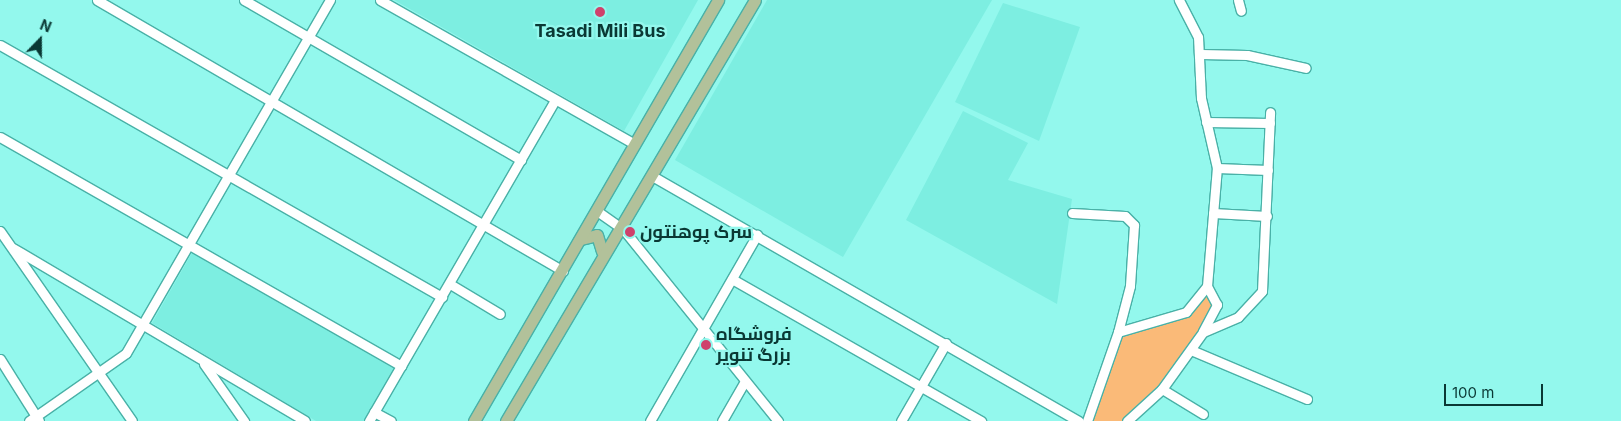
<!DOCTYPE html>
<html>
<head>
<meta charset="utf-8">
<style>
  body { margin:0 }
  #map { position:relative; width:1621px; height:421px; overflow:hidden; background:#93f8ed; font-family:Inter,Cairo,sans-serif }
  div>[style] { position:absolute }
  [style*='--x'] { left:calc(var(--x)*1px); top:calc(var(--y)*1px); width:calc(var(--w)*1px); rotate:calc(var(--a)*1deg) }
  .built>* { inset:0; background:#7deee1 }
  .green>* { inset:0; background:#faba78 }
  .roads { filter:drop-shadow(1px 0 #49b1a7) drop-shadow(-1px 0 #49b1a7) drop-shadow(0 1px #49b1a7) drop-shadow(0 -1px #49b1a7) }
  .minor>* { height:9px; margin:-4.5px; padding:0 4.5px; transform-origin:4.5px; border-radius:4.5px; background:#fff }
  .major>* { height:11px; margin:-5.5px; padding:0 5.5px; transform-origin:5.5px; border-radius:5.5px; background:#b2c19a }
  .dots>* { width:14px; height:14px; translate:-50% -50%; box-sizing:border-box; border:2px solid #93f8ed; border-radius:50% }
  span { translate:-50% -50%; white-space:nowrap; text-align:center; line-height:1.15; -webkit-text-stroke:4.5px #93f8ed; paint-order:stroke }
  .poi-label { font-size:18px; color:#0a3834; font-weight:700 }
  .left { translate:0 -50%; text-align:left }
  .north { position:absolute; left:15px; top:15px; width:50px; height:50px; -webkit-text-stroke:4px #93f8ed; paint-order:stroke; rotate:22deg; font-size:14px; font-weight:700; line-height:20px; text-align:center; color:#0a3834 }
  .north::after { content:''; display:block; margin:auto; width:18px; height:22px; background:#0a3834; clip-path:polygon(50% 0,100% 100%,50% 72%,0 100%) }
  .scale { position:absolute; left:1444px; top:384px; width:99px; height:22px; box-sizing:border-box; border:2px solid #0a3834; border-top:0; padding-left:6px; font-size:15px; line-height:18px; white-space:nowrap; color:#0a3834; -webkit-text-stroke:4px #93f8ed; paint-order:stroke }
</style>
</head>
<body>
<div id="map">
  <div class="built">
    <i style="clip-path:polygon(394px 0,698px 0,624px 131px)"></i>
    <i style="clip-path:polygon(767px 0,992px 0,843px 257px,675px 160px)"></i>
    <i style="clip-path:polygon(1003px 3px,1080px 27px,1039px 141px,955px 102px)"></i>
    <i style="clip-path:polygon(963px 111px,1028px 143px,1008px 180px,1072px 199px,1057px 304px,906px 220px)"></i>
    <i style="clip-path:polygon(193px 251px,397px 367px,366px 421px,316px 421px,152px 323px)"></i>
  </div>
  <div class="green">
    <i style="clip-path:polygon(1208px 292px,1214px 308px,1165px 386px,1125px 421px,1091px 421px,1120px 335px,1190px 315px)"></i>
  </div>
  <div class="roads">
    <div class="minor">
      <i style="--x:97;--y:0;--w:539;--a:30.18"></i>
      <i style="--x:244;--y:0;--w:320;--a:30"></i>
      <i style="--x:380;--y:0;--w:293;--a:29.5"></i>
      <i style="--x:1238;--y:0;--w:11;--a:75"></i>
      <i style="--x:0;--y:45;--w:509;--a:29.69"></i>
      <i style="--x:1201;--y:54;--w:46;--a:1.2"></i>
      <i style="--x:1247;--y:55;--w:60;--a:12.4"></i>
      <i style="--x:1206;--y:122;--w:64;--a:0.9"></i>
      <i style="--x:0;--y:137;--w:462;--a:29.7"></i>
      <i style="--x:1217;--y:168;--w:51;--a:2.2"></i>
      <i style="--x:654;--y:177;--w:490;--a:29.9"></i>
      <i style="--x:597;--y:211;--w:32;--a:35"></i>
      <i style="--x:623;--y:229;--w:247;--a:51.1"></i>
      <i style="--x:1072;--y:213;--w:53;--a:3.2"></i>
      <i style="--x:1125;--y:216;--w:13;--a:45"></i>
      <i style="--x:1134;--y:225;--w:61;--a:93.8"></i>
      <i style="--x:1130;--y:286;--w:48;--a:104.6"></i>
      <i style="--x:1213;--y:213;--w:54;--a:3.2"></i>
      <i style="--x:0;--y:231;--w:231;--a:55.2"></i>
      <i style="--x:13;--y:248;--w:339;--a:30.6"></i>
      <i style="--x:732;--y:279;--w:287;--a:29.7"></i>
      <i style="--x:450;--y:284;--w:58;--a:31"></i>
      <i style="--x:1203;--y:331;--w:30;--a:-62"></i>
      <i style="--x:1217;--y:305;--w:21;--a:-118"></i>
      <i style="--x:1191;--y:350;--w:126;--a:22.9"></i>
      <i style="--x:0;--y:359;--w:73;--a:57.8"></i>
      <i style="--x:204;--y:364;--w:70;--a:54.9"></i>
      <i style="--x:1162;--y:389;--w:48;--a:31.4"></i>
      <i style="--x:374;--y:412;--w:19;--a:28"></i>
      <i style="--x:29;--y:421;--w:118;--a:-35"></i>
      <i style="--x:126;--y:353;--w:408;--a:-60"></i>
      <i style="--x:369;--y:421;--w:371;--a:-59.9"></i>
      <i style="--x:650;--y:421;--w:215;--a:-60.1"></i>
      <i style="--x:722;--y:421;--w:46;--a:-60.1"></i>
      <i style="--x:901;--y:421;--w:90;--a:-60"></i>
      <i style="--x:1087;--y:421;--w:94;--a:-70.8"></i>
      <i style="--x:1118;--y:332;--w:71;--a:-16.4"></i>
      <i style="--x:1186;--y:312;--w:33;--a:-51"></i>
      <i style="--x:1207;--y:286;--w:118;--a:-85.2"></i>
      <i style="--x:1217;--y:168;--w:72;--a:-102.9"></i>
      <i style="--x:1201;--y:98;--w:61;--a:-92.8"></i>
      <i style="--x:1198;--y:37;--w:42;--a:-117.2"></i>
      <i style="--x:1127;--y:421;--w:47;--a:-42.4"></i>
      <i style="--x:1162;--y:389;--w:70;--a:-54.3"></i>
      <i style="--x:1203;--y:332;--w:38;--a:-23"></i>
      <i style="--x:1238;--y:317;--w:35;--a:-47"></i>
      <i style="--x:1262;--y:291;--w:179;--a:-87.4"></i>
    </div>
    <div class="major">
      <i style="--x:581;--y:239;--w:16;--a:-14"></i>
      <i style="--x:597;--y:235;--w:17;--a:73"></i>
      <i style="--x:474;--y:421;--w:487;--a:-59.9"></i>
      <i style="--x:506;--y:421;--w:489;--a:-59.4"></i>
    </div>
  </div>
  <div class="dots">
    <i style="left:600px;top:12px;background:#cf416c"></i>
    <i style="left:630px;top:232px;background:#cf416c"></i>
    <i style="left:706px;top:345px;background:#cf416c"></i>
  </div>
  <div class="poi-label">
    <span style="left:600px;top:31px">Tasadi Mili Bus</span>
    <span class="left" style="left:640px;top:232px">سرک پوهنتون</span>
    <span class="left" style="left:716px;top:345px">فروشگاه<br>بزرگ تنویر</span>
  </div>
  <div class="north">N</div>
  <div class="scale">100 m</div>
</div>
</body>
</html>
